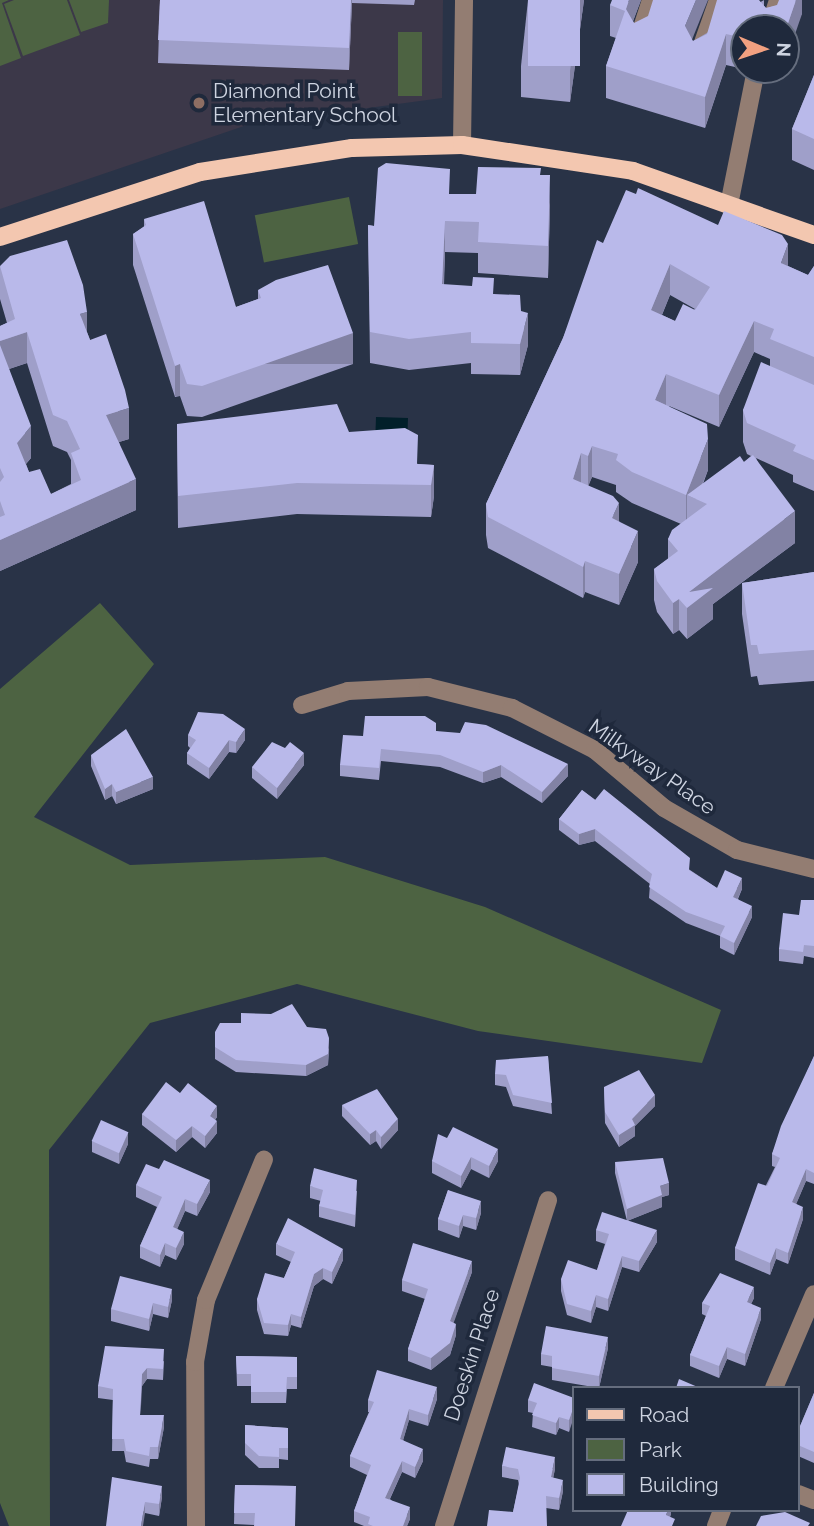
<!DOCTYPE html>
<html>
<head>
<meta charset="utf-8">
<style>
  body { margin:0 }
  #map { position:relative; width:814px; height:1526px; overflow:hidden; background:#293347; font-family:Raleway,sans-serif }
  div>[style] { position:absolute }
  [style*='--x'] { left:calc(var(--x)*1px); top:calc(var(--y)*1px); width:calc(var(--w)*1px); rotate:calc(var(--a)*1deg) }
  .education>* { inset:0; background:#3c3849 }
  .green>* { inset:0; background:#4d6342; transform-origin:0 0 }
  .water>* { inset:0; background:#011f2a; transform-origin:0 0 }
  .minor>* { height:18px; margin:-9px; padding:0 9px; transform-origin:9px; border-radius:9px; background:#937d72 }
  .major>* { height:18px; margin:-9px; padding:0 9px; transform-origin:9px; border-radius:9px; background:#f3c7b0 }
  .wall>* { inset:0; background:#9f9fc9 }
  .shaded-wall>* { inset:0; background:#8282a4; transform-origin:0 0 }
  .building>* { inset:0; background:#b9b9ea; transform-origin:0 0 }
  .dots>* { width:19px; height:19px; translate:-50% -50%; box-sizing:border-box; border:4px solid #1f293c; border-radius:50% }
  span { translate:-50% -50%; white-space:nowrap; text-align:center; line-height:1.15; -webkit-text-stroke:7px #1f293c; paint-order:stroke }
  .poi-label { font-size:21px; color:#ced4e1 }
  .left { translate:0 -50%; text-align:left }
  .street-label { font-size:21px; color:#ced4e1 }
  .legend { position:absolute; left:572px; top:1386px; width:228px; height:126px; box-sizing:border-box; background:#1f293c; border:2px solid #656d7e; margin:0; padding:9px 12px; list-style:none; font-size:21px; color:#ced4e1 }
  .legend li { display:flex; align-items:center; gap:14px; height:35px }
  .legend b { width:35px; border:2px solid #656d7e }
  .north { position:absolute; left:730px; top:14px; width:70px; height:70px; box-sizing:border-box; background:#1f293c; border:2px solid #656d7e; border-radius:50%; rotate:92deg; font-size:19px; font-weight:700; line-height:28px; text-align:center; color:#ced4e1 }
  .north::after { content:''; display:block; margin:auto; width:24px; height:32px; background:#f2a080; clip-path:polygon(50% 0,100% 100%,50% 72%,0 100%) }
</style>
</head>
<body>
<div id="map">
  <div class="education">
    <i style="clip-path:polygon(0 0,443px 0,442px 98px,250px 124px,0 209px)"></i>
  </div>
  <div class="green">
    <i style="clip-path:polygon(0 0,9px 0,2px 3px,21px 58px,0 66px)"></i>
    <i style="clip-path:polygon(14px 0,67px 0,80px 35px,23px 56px,4px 4px)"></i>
    <i style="clip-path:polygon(69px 0,109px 0,108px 23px,81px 32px)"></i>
    <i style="left:398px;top:32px;width:24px;height:64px"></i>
    <i style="left:349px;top:197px;width:48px;height:96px;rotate:79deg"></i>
    <i style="clip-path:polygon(100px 603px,154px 664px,34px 817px,130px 865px,325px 857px,485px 907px,721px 1010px,702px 1063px,478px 1031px,297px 984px,150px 1023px,49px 1150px,50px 1526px,9px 1526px,0 1503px,0 689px)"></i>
  </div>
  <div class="water">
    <i style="left:376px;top:417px;width:32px;height:16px;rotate:2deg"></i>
  </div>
  <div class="minor">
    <i style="--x:769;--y:28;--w:29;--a:-72"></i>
    <i style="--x:638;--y:40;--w:42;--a:-72"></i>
    <i style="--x:699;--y:54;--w:57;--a:-70.6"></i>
    <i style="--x:462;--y:145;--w:145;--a:-89.2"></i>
    <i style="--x:730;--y:200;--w:133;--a:-78.7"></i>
    <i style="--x:302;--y:705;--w:48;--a:-16.9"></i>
    <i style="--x:348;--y:691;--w:80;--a:-2.9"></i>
    <i style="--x:428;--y:687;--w:87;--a:14"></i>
    <i style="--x:512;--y:708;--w:93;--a:26.8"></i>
    <i style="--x:595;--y:750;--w:90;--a:40"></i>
    <i style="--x:664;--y:808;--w:84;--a:29.9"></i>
    <i style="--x:737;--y:850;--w:79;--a:13.9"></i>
    <i style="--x:774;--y:1388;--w:102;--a:-66.9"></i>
    <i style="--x:798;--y:1494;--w:17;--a:21"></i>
    <i style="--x:196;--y:1526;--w:164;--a:-90.3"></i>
    <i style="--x:195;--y:1362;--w:63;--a:-79.9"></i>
    <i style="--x:206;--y:1300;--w:152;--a:-67.6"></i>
    <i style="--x:444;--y:1526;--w:342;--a:-72.3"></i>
    <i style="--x:716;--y:1526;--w:17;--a:-69"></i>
  </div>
  <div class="major">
    <i style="--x:0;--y:237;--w:210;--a:-18"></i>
    <i style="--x:200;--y:172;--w:154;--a:-9"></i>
    <i style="--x:352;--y:148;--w:110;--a:-1.6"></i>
    <i style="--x:462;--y:145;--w:173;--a:8.6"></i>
    <i style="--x:633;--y:171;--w:192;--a:19.5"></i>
  </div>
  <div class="wall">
    <i style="clip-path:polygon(160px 0,415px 0,414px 5px,352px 3px,349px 70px,158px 63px)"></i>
    <i style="clip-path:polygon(528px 0,584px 0,570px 102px,521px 97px,521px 66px)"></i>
    <i style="clip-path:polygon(641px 0,633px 21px,634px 23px,693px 41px,764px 0,764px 6px,766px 8px,802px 0,802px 14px,786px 28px,744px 28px,744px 69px,726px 65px,705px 128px,606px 98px,606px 66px,616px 38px,610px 36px,610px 5px)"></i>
    <i style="clip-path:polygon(763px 70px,783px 70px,779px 81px,766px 77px)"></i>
    <i style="clip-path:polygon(814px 75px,814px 170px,792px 160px,792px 129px)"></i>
    <i style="clip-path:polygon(541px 175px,550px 206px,548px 278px,478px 273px,478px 253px,445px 252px,444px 285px,494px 294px,521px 311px,528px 345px,520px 375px,471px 374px,471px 363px,409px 370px,370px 363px,368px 225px,374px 226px,450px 194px,476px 194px)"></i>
    <i style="clip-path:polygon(144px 219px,236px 307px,258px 299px,258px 290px,353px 364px,202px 417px,187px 416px,180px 396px,175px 397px,133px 265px,133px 234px,144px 227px)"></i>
    <i style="clip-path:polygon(evenodd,603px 243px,788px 266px,808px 275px,814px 266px,814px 491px,793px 482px,793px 475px,756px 458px,795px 543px,713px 604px,713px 619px,687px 639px,679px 630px,673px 634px,657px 612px,654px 600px,654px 569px,668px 559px,668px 539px,681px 524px,632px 503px,616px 492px,616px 485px,592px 477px,588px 486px,619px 521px,638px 562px,619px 605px,585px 592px,583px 598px,488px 548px,486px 535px,486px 504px,563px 338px,603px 243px,670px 295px,695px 309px,675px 321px,662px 315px,670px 295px,603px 243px,754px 352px,770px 359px,770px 366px,743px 410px,743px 442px,747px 454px,751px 456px,744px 462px,703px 484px,708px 470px,669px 406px,719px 427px,754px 352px)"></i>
    <i style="clip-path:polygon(evenodd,0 266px,87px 332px,129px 439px,119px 442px,136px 510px,0 571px,0 326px,7px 323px,0 299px,0 266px,27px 363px,53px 446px,67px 452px,71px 460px,71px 484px,51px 494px,29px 472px,26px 464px,31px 458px,9px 369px,27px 363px)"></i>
    <i style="clip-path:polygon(177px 424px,349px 432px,418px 464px,434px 465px,434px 496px,431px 517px,297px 514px,178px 528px)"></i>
    <i style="clip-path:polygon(814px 572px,814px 681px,759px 685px,757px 676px,751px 677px,742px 614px,742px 583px)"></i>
    <i style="clip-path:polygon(436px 731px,568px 776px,542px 803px,501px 777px,483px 783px,440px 767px,381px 761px,379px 780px,340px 776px,340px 765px,363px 736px)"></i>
    <i style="clip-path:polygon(188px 735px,245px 740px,236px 753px,229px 752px,209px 779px,187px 764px,187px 753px,190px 748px,188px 746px)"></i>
    <i style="clip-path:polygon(91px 755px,153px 789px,116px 804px,112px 796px,105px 800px,91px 766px)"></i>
    <i style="clip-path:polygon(304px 765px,277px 799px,252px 778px,252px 767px)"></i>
    <i style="clip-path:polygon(582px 790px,690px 870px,717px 888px,742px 889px,738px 899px,752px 917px,734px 955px,720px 948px,720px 936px,686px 923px,649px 898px,650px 884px,595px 841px,579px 845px,559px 830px,559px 819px)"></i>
    <i style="clip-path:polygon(814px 900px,814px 958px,804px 956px,803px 964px,779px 961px,779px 949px,799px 915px)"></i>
    <i style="clip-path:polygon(307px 1027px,329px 1049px,328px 1065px,306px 1076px,236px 1072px,215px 1059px,215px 1032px)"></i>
    <i style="clip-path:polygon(548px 1056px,552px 1114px,513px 1106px,506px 1087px,495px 1085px,495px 1074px)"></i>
    <i style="clip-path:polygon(814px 1056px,814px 1184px,806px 1181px,796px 1204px,803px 1219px,788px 1264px,776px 1259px,770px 1275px,735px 1260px,735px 1248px,775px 1167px,772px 1166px,772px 1154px)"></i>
    <i style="clip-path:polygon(604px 1087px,655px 1106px,635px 1126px,635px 1136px,619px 1147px,605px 1123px)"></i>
    <i style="clip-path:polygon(180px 1093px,217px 1117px,215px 1120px,217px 1133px,205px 1148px,192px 1137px,176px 1152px,142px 1125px,142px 1114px)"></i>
    <i style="clip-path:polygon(342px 1105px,398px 1130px,381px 1149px,376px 1141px,370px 1145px,342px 1116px)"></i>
    <i style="clip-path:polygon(447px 1138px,498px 1161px,489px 1178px,471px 1169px,461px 1188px,432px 1173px,432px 1161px)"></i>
    <i style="clip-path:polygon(92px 1141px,128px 1144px,119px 1164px,92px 1152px)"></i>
    <i style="clip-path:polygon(615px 1162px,669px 1195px,662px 1197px,662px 1207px,627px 1221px,657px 1242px,639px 1272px,622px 1267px,608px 1311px,596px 1307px,591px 1323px,567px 1315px,561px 1291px,561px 1279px,597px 1270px,605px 1244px,596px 1241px,596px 1230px,627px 1221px,615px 1173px)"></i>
    <i style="clip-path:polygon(136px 1185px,210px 1192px,197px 1216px,185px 1211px,177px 1229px,184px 1244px,176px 1260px,165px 1255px,160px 1267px,140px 1258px,140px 1246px,157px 1207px,136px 1197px)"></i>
    <i style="clip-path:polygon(310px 1186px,357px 1191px,355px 1227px,319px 1217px,319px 1206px,321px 1201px,310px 1198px)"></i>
    <i style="clip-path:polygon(448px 1190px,481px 1213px,476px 1230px,463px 1226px,459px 1238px,438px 1230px,438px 1219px)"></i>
    <i style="clip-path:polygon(276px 1244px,343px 1260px,332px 1284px,323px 1279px,314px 1286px,301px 1328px,291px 1325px,288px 1336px,264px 1334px,257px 1310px,257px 1299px,284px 1278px,291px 1262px,276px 1255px)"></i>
    <i style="clip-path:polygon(472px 1272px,453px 1323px,456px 1335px,450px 1355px,431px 1370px,408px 1361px,408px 1349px,425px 1299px,402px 1291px,402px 1280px)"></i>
    <i style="clip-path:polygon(754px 1298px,751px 1304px,761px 1319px,745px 1366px,727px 1359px,719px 1378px,690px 1366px,690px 1355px,706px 1316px,702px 1314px,702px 1303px)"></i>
    <i style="clip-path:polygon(172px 1300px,168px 1318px,153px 1314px,149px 1331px,111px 1321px,111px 1309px)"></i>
    <i style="clip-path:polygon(608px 1348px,599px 1388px,552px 1380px,552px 1367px,541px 1365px,541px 1354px)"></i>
    <i style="clip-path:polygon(236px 1356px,297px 1357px,297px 1389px,287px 1389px,286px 1403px,251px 1403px,251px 1386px,237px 1386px)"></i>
    <i style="clip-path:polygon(164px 1361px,163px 1380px,147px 1379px,142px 1386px,140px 1415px,164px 1427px,158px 1459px,150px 1459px,149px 1467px,126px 1462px,124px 1451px,112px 1451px,113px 1400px,98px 1398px,98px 1386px)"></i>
    <i style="clip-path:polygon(814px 1393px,814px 1463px,798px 1456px,798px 1431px)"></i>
    <i style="clip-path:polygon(574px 1398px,569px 1432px,559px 1428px,556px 1435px,532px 1427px,533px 1413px,528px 1412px,528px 1400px)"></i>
    <i style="clip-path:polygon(437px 1399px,428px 1426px,409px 1420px,403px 1440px,423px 1461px,415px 1478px,402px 1472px,390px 1499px,410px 1519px,407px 1526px,364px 1526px,354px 1522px,354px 1511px,367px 1475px,350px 1467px,350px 1456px,369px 1412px,368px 1412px,368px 1400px)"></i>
    <i style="clip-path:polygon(245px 1425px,288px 1428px,288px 1460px,279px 1459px,279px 1468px,259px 1468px,245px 1455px)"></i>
    <i style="clip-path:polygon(502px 1466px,555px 1469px,553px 1478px,563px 1491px,559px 1510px,546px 1508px,513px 1512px,519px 1485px,518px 1480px,502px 1477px)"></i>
    <i style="clip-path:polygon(112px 1477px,162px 1497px,159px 1516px,145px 1513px)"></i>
    <i style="clip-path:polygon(235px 1485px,296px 1486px,254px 1525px,234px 1524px)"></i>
  </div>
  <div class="shaded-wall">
    <i style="clip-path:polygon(351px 0,352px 0,349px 70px,349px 48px)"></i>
    <i style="clip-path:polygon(580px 0,584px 0,570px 102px,570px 71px)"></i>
    <i style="clip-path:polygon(629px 0,641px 0,626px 40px,626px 9px)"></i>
    <i style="clip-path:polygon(696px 0,708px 0,685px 57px,685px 26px)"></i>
    <i style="clip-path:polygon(796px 0,802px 0,802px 14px,786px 60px,786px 29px)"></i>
    <i style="clip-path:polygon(726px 34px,726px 65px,705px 128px,705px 97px)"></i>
    <i style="clip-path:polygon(779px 70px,783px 70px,779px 81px)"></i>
    <i style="clip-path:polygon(550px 175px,550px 206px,548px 278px,548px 246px)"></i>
    <i style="clip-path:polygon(445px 221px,445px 252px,442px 316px,442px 284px)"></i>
    <i style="clip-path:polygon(788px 244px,788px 275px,781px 263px)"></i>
    <i style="clip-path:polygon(670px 264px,670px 295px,651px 341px,651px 310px)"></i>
    <i style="clip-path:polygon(87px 312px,87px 343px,80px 314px)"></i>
    <i style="clip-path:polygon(528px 313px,528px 345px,520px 375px,520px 344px)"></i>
    <i style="clip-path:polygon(754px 321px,754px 352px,719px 427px,719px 395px)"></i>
    <i style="clip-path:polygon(27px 332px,27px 363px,0 372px,0 341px)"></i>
    <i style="left:353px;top:333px;width:31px;height:160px;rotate:90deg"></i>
    <i style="left:180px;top:364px;width:32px;height:5px;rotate:90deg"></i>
    <i style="clip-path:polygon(666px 374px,666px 405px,655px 400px)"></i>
    <i style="clip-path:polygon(129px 408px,129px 439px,106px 446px,106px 415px)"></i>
    <i style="clip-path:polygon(31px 426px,31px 458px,17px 474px,17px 443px)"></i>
    <i style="clip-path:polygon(708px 439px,708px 470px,696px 499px,687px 495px,687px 523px,686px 526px,686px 495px)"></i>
    <i style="clip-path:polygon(592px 446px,592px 477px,588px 487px,588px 456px)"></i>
    <i style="clip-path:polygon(581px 453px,581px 484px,573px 479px)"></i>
    <i style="clip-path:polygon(434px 465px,434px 496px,431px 517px,431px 485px)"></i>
    <i style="clip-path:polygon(136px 479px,136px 510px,0 571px,0 540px)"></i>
    <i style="clip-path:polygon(619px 503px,619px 534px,612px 518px)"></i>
    <i style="clip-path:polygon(795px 511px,795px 543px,713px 604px,713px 619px,687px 639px,687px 608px,689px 592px)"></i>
    <i style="clip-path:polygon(638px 531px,638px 562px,619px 605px,619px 574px)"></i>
    <i style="clip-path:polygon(585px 561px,585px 592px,583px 598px,583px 567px)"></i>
    <i style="clip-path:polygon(679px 599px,679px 630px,673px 634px,673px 603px)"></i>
    <i style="clip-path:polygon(245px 729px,245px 740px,236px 753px,236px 742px)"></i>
    <i style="clip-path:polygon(229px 740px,229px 752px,209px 779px,209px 768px)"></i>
    <i style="clip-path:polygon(304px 753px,304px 765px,277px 799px,277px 788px)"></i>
    <i style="clip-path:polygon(568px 764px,568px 776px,542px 803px,542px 792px)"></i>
    <i style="clip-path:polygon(501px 765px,501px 777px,483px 783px,483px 772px)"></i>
    <i style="clip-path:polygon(153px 777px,153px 789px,116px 804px,116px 792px)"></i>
    <i style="clip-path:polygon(112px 784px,112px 796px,105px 800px,105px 789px)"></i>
    <i style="clip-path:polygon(595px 829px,595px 841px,579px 845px,579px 834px)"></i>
    <i style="clip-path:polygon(742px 878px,742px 889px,733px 908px,733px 897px)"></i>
    <i style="clip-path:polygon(752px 906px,752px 917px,734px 955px,734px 943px)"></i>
    <i style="clip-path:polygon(329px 1038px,328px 1065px,306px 1076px,306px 1065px)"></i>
    <i style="clip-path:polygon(655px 1095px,655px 1106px,635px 1126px,635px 1136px,619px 1147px,619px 1135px,632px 1119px)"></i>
    <i style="clip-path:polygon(217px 1106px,217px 1117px,210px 1127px,210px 1116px)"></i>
    <i style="clip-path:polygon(398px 1119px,398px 1130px,381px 1149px,381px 1137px)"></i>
    <i style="clip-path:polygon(217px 1121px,217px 1133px,205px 1148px,205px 1136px)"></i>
    <i style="clip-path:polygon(192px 1126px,192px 1137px,176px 1152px,176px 1140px)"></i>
    <i style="clip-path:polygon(376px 1130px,376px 1141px,370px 1145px,370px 1134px)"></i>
    <i style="clip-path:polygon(128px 1132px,128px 1144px,119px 1164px,119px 1152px)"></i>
    <i style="clip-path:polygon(498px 1149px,498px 1161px,489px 1178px,489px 1166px)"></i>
    <i style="clip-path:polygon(471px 1157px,471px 1169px,461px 1188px,461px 1176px)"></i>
    <i style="clip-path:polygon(806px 1169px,806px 1181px,792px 1214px,792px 1202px)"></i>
    <i style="clip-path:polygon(210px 1180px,210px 1192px,197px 1216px,197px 1204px)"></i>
    <i style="clip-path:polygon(669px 1183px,669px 1195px,662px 1197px,662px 1207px,627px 1221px,627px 1209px,660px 1186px)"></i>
    <i style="clip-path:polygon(185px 1199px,185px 1211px,173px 1239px,173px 1227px)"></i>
    <i style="clip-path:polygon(481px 1201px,481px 1213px,476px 1230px,476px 1218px)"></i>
    <i style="clip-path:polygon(803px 1207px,803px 1219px,788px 1264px,788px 1253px)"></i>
    <i style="clip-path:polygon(463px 1215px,463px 1226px,459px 1238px,459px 1226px)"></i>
    <i style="clip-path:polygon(657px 1230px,657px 1242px,639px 1272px,639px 1261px)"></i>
    <i style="clip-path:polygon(184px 1232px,184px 1244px,176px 1260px,176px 1248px)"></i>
    <i style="clip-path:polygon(165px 1243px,165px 1255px,160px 1267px,160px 1255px)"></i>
    <i style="clip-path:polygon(776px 1248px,776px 1259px,770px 1275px,770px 1263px)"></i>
    <i style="clip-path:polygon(343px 1249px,343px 1260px,332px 1284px,332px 1272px)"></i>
    <i style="clip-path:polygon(622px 1256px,622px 1267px,608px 1311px,608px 1299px)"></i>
    <i style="clip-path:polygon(472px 1261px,472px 1272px,450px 1333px,450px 1321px)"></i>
    <i style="clip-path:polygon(323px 1268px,323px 1279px,314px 1286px,301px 1328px,301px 1317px,314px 1274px)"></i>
    <i style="clip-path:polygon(754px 1287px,754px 1298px,747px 1313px,747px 1302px)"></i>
    <i style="clip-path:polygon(172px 1289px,172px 1300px,168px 1318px,168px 1307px)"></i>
    <i style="clip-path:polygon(596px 1295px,596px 1307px,591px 1323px,591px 1311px)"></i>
    <i style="clip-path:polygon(153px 1303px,153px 1314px,149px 1331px,149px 1319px)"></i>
    <i style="clip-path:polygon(761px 1308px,761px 1319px,745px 1366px,745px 1354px)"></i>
    <i style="clip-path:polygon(291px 1314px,291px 1325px,288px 1336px,288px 1325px)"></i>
    <i style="clip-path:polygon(456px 1324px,456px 1335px,450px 1355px,431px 1370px,431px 1358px)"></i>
    <i style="clip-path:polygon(608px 1337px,608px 1348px,599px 1388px,599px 1376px)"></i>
    <i style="clip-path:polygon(727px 1347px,727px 1359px,719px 1378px,719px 1366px)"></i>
    <i style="clip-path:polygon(147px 1368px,147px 1379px,142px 1386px,140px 1427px,142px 1374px)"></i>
    <i style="clip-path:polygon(437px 1387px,437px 1399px,428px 1426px,428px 1415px)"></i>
    <i style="clip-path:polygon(574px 1406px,574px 1417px,569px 1432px,569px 1420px)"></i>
    <i style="clip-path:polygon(409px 1409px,409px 1420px,400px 1451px,400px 1439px)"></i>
    <i style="clip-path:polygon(164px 1415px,164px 1427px,158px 1459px,158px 1447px)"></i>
    <i style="clip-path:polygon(559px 1417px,559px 1428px,556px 1435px,556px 1423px)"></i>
    <i style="clip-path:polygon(423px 1449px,423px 1461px,415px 1478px,415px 1467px)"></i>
    <i style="clip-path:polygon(555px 1457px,555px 1469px,551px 1489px,551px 1477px)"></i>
    <i style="clip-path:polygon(402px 1461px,402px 1472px,385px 1509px,385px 1498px)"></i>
    <i style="clip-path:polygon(563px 1480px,563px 1491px,559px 1510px,559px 1498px)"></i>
    <i style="clip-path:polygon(162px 1486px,162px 1497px,159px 1516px,159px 1504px)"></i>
    <i style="clip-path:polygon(145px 1502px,145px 1513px,143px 1526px,141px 1526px)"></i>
    <i style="clip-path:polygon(410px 1507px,410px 1519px,407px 1526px,403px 1526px)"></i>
    <i style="clip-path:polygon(668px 1510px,671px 1510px,671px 1515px,666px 1526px,666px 1515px)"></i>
  </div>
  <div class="building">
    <i style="clip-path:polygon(160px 0,351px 0,349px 48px,158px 40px)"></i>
    <i style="left:528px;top:0;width:52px;height:66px"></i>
    <i style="clip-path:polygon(612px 0,629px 0,626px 9px,634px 23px,648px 16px,653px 0,696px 0,685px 26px,693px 41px,707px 34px,717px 0,759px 0,766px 8px,777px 5px,779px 0,796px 0,786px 29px,786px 28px,744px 28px,744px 38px,726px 34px,705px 97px,606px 66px,625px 11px,610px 5px)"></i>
    <i style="clip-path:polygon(814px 75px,814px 139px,792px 129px)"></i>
    <i style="clip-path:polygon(386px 163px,450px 169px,449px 194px,476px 194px,478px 167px,541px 168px,540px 175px,550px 175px,548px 246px,478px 242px,479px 222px,445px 221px,442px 284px,472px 286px,473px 277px,494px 278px,493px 294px,520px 295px,521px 311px,528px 313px,520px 344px,471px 343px,471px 332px,409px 339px,370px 332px,368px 225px,374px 226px,378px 168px)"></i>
    <i style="clip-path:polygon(evenodd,638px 188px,718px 225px,724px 211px,782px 235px,788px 244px,781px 263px,808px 275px,814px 266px,814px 357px,770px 339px,774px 329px,754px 321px,719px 395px,666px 374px,655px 400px,707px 424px,708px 439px,686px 495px,632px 472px,616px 460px,618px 454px,592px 446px,588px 456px,581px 453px,573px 479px,613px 496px,619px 503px,612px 518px,638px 531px,619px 574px,585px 561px,583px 567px,488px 517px,486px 504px,563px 338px,597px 240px,603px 243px,626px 190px,636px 194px,638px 188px,670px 264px,710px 287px,695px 310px,683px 304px,675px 321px,651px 310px,670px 264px)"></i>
    <i style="clip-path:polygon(204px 201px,236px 307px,261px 298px,258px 290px,276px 280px,328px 265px,353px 333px,202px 386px,187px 384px,180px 364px,175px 366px,133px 234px,146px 225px,144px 219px)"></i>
    <i style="clip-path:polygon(67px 240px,83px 285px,87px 312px,80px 314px,90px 340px,106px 334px,125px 390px,129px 408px,106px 415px,136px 479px,0 540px,0 517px,5px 515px,0 501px,0 482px,4px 477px,0 468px,0 345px,31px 426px,17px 443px,29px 472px,40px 469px,51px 494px,81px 480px,71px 453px,80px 449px,67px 421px,53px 415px,27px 332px,0 341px,0 326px,15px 319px,0 266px,10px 256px)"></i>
    <i style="clip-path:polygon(761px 362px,814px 385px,814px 460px,793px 451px,796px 445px,747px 423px,743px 410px)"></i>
    <i style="clip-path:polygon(337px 404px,349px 432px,405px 428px,418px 435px,417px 464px,434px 465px,431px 485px,297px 483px,178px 496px,177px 424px)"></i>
    <i style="clip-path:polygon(753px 455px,795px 511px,689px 592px,713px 588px,687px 608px,679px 599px,673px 603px,657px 581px,654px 569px,678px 551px,668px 539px,672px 530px,707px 504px,687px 495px,740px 456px,744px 462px)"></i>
    <i style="clip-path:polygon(814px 572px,814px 650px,759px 654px,757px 645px,751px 645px,742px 583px)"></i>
    <i style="clip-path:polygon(198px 712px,223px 714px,245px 729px,236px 742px,229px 740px,209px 768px,187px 753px,196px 740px,188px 735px)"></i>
    <i style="clip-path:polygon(365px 716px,425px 716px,436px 723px,436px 731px,460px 733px,465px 722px,486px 725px,568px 764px,542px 792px,501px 765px,483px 772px,440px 755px,381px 749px,379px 768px,340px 765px,343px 735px,363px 736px)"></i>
    <i style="clip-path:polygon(126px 729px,153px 777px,116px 792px,112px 784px,105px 789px,91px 755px)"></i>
    <i style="clip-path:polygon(272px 742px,285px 748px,290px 742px,304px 753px,277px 788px,252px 767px)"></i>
    <i style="clip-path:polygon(604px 789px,690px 858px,689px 870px,717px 888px,725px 870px,742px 878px,733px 897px,752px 906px,734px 943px,720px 936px,725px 926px,686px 912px,649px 887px,652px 874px,595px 829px,579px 834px,559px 819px,582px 790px,595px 800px)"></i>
    <i style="clip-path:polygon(801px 900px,814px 900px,814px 946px,804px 945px,803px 952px,779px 949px,783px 913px,799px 915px)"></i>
    <i style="clip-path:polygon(292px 1004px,307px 1027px,326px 1029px,329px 1038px,328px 1054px,306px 1065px,236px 1060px,215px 1047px,215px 1032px,220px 1023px,241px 1023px,241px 1013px,271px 1014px)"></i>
    <i style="clip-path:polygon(548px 1056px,552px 1103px,513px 1095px,506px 1075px,495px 1074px,496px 1060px)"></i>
    <i style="clip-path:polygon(814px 1056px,814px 1173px,806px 1169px,792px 1202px,803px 1207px,788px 1253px,776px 1248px,770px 1263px,735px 1248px,758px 1183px,767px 1186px,780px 1158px,772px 1154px,781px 1126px)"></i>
    <i style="clip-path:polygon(639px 1070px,655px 1095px,632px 1119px,635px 1125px,619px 1135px,605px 1112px,604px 1087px)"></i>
    <i style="clip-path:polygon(166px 1082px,180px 1093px,188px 1083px,217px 1106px,210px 1116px,217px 1121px,205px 1136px,192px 1126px,176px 1140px,142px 1114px)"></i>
    <i style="clip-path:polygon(377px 1089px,398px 1119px,381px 1137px,376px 1130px,370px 1134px,342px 1105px)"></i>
    <i style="left:101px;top:1120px;width:30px;height:23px;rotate:24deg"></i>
    <i style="clip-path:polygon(453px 1127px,498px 1149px,489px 1166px,471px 1157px,461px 1176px,432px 1161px,438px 1134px,447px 1138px)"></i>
    <i style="clip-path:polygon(663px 1158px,669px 1183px,660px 1186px,662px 1195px,627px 1209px,615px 1162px)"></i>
    <i style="clip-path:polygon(164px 1160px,210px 1180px,197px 1204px,185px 1199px,173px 1227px,184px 1232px,176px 1248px,165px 1243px,160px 1255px,140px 1246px,162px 1197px,136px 1185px,146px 1164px,159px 1169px)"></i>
    <i style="clip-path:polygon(314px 1168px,357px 1180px,355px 1215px,319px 1206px,323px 1190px,310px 1186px)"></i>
    <i style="clip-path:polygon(448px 1190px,481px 1201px,476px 1218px,463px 1215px,459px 1226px,438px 1219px)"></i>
    <i style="clip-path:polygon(602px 1212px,657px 1230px,639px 1261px,622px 1256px,608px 1299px,596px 1295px,591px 1311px,567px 1304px,561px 1279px,568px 1260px,597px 1270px,609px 1234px,596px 1230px)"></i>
    <i style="clip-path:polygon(288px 1218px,343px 1249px,332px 1272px,323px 1268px,314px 1274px,301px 1317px,291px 1314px,288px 1325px,264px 1323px,257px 1299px,265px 1273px,284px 1278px,295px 1252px,276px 1244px)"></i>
    <i style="clip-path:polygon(413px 1243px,472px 1261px,450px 1321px,456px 1324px,450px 1343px,431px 1358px,408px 1349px,428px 1289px,402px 1280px)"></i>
    <i style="clip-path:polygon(720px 1273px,754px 1287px,747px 1302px,761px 1308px,745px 1354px,727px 1347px,719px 1366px,690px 1355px,710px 1306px,702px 1303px)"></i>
    <i style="clip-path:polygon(120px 1276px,172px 1289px,168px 1307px,153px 1303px,149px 1319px,111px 1309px)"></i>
    <i style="clip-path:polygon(546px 1326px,608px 1337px,599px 1376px,552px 1368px,552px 1356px,541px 1354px)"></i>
    <i style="clip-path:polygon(105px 1346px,164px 1349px,163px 1369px,147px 1368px,142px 1374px,140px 1415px,164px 1415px,158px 1447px,150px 1447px,149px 1456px,126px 1451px,124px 1439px,112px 1439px,113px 1389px,98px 1386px)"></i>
    <i style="clip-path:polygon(236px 1356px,297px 1357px,297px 1377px,287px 1377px,286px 1392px,251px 1392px,251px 1374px,237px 1374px)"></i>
    <i style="clip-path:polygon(377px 1370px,437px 1387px,428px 1415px,409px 1409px,400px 1439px,423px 1449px,415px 1467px,402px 1461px,385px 1498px,410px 1507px,403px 1526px,373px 1526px,368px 1524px,370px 1517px,354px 1511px,371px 1465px,350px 1456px,374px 1402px,368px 1400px)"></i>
    <i style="clip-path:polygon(679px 1379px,700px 1388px,676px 1388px)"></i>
    <i style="clip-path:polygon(534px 1383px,574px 1398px,574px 1406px,569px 1420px,559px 1417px,556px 1423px,532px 1415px,537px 1403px,528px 1400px)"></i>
    <i style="clip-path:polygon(814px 1393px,814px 1452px,798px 1445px,798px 1431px)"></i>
    <i style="clip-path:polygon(245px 1425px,288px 1428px,288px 1448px,279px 1448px,279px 1457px,259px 1456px,245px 1443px)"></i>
    <i style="clip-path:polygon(506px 1447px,555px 1457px,551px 1477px,563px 1480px,559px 1498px,546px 1496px,547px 1526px,487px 1526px,489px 1510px,513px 1512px,520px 1478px,518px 1469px,502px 1466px)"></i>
    <i style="clip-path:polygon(112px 1477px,162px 1486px,159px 1504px,145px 1502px,141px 1526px,106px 1526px)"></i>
    <i style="clip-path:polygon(235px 1485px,296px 1486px,295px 1526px,254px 1526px,255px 1513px,234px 1513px)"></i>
    <i style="clip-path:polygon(628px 1510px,668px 1510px,666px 1515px,675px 1519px,672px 1526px,621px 1526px)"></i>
    <i style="clip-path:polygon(785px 1512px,810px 1523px,808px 1526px,756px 1526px,761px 1516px)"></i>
  </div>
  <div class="dots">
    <i style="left:199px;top:103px;background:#8d6e63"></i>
  </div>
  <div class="poi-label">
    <span class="left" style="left:213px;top:103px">Diamond Point<br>Elementary School</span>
  </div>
  <div class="street-label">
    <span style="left:652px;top:767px;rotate:35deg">Milkyway Place</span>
    <span style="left:472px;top:1355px;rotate:-72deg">Doeskin Place</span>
  </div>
  <ul class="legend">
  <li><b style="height:9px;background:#f3c7b0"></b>Road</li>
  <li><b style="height:19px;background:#4d6342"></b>Park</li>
  <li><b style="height:19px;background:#b9b9ea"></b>Building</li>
  </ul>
  <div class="north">N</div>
</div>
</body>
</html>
